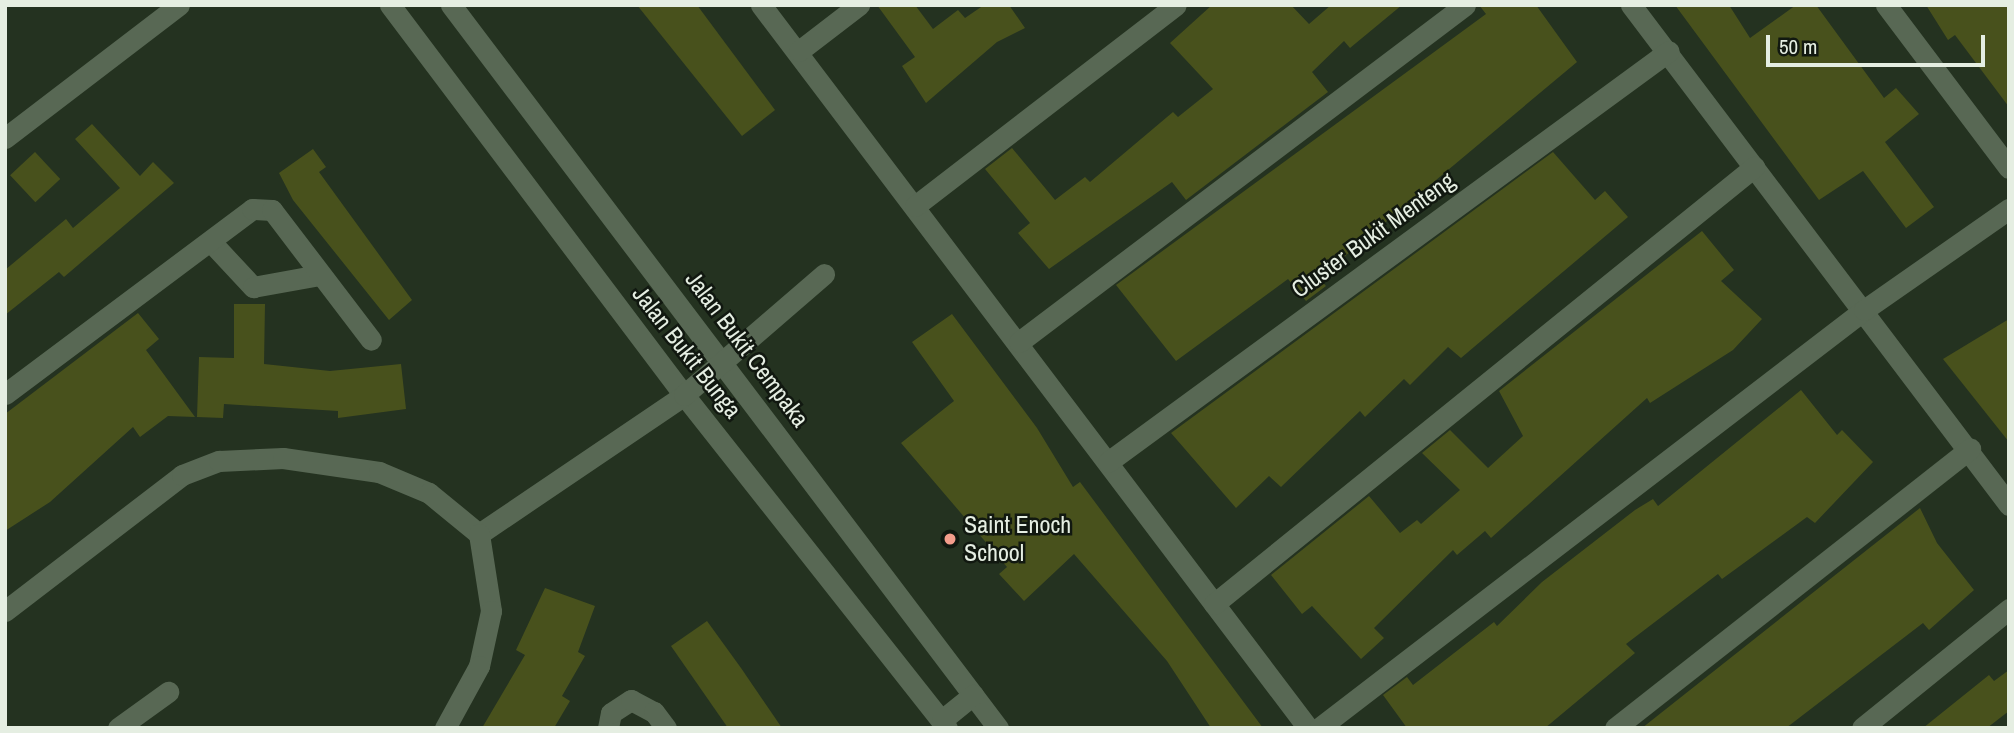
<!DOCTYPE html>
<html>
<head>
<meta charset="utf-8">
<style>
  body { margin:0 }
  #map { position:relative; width:2014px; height:733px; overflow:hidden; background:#243220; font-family:"Archivo Narrow",sans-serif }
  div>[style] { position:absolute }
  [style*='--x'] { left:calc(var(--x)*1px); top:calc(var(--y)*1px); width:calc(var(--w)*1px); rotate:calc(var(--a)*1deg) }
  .building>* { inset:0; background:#48511c; transform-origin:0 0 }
  .minor>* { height:21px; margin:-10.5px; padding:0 10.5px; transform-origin:10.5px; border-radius:10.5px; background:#586854 }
  .dots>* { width:19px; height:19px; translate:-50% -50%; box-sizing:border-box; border:4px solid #111810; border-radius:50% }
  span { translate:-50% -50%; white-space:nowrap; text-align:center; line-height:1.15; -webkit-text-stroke:5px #111810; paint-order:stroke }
  .street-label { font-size:24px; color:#e5eee2 }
  .poi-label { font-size:24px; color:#e5eee2 }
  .left { translate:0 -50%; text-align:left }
  .frame { position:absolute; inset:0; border:7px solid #e5eee2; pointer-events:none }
  .scale { position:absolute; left:1766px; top:35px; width:219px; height:32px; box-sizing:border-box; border:4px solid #e5eee2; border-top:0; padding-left:9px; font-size:21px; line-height:24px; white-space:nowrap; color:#e5eee2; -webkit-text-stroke:5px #111810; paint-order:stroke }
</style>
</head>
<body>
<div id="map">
  <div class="building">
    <i style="clip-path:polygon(637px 5px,697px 5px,775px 110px,742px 136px)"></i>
    <i style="clip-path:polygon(877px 5px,915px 5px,933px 29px,958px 10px,965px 18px,984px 5px,1009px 5px,1025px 28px,997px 42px,926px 103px,902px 66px,915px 57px)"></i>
    <i style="clip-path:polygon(1212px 5px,1291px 5px,1309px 24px,1331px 5px,1402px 5px,1350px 48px,1344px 41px,1312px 72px,1328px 92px,1186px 200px,1172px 182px,1049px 269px,1018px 233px,1030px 223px,985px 169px,1012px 148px,1055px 200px,1085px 177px,1090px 182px,1173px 112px,1178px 117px,1213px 89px,1170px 43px)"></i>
    <i style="clip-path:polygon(1479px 5px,1536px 5px,1577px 62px,1319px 278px,1326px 286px,1306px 301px,1288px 279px,1176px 361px,1116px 285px,1486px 14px)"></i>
    <i style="clip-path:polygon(1675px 5px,1729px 5px,1750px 38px,1796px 5px,1816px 5px,1884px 98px,1896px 88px,1919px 114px,1885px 142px,1934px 207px,1906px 228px,1863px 171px,1819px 200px)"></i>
    <i style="clip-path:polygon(1926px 5px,2009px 5px,2009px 107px,1955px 35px,1948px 40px)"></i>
    <i style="clip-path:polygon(92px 124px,140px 176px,153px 162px,174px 183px,64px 277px,59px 272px,5px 315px,5px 270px,66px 219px,73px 228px,120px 188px,75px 139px)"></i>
    <i style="clip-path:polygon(313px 149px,326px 167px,319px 172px,412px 300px,389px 320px,293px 200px,279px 173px)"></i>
    <i style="left:35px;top:152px;width:37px;height:34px;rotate:47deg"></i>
    <i style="clip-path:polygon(1553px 152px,1595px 200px,1605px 191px,1628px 217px,1461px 358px,1448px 347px,1410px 385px,1404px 379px,1365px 417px,1360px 411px,1281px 487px,1269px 476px,1236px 508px,1171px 433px)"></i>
    <i style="clip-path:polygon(1702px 231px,1734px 270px,1721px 281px,1762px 319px,1733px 350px,1650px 403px,1647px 398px,1491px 538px,1485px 531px,1457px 555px,1453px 550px,1374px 628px,1384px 638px,1361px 659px,1312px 606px,1302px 614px,1271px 575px,1369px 496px,1400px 533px,1417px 520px,1421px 524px,1460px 490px,1422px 453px,1450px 430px,1488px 468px,1523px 436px,1499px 391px)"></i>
    <i style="clip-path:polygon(234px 304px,265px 304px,264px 364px,330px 371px,401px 364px,406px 409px,338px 418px,338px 411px,224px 404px,223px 418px,197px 417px,199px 357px,234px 358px)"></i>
    <i style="clip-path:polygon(138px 313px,159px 339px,146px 350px,195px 417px,168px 416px,140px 437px,133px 427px,50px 502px,5px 531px,5px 414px)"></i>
    <i style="clip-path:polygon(952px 314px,1037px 428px,1073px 487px,1080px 482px,1263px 728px,1211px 728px,1167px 661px,1074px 554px,1024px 601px,999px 574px,1007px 567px,901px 443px,954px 401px,912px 342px)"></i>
    <i style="clip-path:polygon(2009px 319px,2009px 442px,1943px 359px)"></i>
    <i style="clip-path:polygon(1801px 390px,1837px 435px,1842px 430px,1873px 462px,1815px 523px,1807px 517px,1722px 579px,1718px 574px,1626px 644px,1635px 653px,1545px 728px,1407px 728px,1383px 695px,1407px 677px,1413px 685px,1494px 622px,1497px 626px,1542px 582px,1635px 510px,1653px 499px,1658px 506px)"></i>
    <i style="clip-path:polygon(1920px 508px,1937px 543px,1974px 590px,1929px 630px,1923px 623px,1786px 728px,1642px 728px)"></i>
    <i style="clip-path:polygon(545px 588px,595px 606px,578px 652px,585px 656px,562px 696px,570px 701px,554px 728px,482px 728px,525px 655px,516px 650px)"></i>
    <i style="clip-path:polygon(707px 621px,741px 668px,782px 728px,728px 728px,671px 646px)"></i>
    <i style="clip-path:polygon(2009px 670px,2009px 711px,1987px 728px,1923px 728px,1989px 675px,1994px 681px)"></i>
  </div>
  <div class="minor">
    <i style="--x:390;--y:5;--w:488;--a:53"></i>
    <i style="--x:684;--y:395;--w:424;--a:51.7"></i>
    <i style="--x:451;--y:5;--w:907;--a:52.89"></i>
    <i style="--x:761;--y:5;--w:907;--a:52.89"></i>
    <i style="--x:1631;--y:5;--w:627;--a:52.91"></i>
    <i style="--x:1886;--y:5;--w:204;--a:53"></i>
    <i style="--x:799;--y:51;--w:76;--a:-37.5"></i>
    <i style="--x:5;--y:138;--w:219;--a:-37.4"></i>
    <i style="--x:915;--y:206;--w:329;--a:-37.6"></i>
    <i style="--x:211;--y:242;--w:62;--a:47"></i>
    <i style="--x:253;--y:287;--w:68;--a:-10.2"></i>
    <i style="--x:1019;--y:342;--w:559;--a:-37.07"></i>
    <i style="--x:5;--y:394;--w:309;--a:-36.8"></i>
    <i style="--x:252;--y:209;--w:20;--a:3"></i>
    <i style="--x:272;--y:210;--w:163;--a:52.7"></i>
    <i style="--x:1108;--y:462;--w:695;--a:-36.23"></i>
    <i style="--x:479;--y:534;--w:248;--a:-34.1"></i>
    <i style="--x:684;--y:395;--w:185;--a:-40.8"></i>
    <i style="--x:1214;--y:604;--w:695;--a:-38.98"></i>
    <i style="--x:5;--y:611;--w:223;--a:-37.5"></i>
    <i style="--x:182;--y:475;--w:40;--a:-21"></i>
    <i style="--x:219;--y:461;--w:64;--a:-2.7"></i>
    <i style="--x:283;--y:458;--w:97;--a:8.3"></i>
    <i style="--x:379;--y:472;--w:54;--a:22.8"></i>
    <i style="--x:429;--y:493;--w:65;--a:39.4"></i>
    <i style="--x:479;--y:534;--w:78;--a:81.1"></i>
    <i style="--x:491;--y:611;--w:56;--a:102.3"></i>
    <i style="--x:479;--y:666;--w:71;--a:118.7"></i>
    <i style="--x:942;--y:720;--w:40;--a:-39"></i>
    <i style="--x:118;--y:728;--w:62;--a:-35.8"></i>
    <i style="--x:608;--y:728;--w:15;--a:-79"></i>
    <i style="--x:611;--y:713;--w:24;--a:-33"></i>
    <i style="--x:631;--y:700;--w:26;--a:28"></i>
    <i style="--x:654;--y:712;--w:20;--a:53"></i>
    <i style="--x:1319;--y:728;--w:687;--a:-37.49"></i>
    <i style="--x:1864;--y:310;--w:177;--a:-34.9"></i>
    <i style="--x:1615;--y:728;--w:452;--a:-38.2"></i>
    <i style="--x:1862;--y:728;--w:189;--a:-39"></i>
  </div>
  <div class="dots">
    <i style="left:950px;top:539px;background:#f49d8c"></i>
  </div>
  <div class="street-label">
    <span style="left:1373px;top:235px;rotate:-36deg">Cluster Bukit Menteng</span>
    <span style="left:747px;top:349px;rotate:53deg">Jalan Bukit Cempaka</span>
    <span style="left:687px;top:352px;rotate:52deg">Jalan Bukit Bunga</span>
  </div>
  <div class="poi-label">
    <span class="left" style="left:964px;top:539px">Saint Enoch<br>School</span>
  </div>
  <div class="frame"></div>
  <div class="scale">50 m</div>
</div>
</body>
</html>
